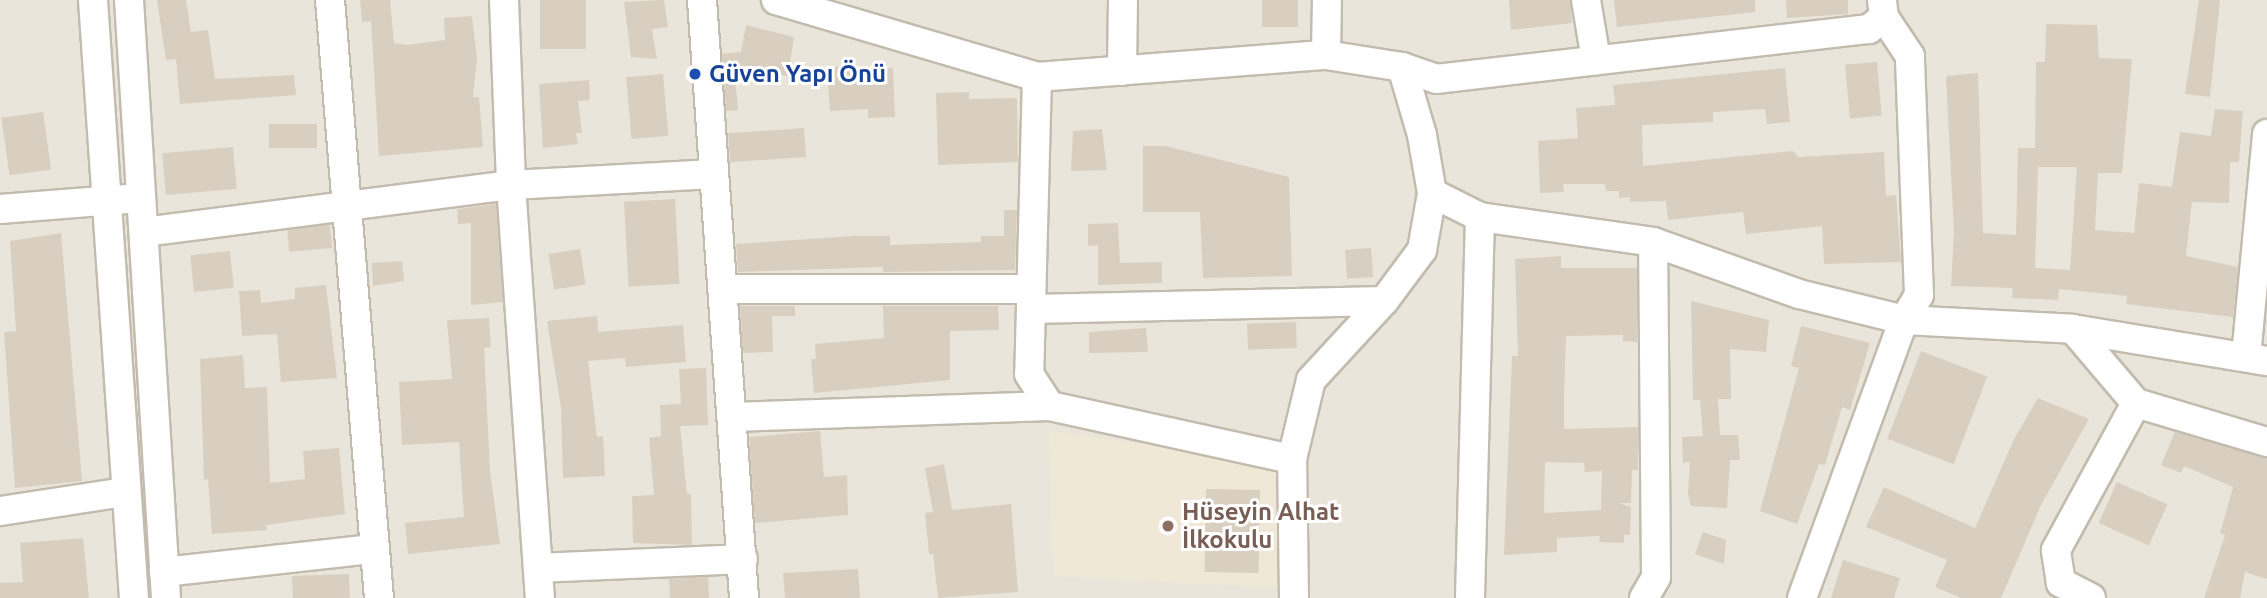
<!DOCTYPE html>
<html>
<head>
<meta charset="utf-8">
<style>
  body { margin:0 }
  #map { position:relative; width:2267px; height:598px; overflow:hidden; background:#f6f3ec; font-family:Ubuntu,sans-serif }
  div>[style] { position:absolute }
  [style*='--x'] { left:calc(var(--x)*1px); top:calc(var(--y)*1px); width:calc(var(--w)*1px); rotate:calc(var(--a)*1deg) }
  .residential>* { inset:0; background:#eae5da; transform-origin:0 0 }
  .education>* { inset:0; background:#efe8d6 }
  .building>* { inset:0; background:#d8cfc1; transform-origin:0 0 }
  .roads { filter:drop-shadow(2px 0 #c2bbae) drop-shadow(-2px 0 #c2bbae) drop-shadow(0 2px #c2bbae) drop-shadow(0 -2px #c2bbae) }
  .minor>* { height:28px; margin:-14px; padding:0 14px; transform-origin:14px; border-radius:14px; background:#fff }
  .dots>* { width:19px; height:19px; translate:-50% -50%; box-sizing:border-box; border:4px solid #fff; border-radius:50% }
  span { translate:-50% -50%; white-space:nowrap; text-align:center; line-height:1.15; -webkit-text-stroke:6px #fff; paint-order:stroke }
  .transit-label { font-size:24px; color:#164399; font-weight:700 }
  .left { translate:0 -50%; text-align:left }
  .education-label { font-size:24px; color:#785e54; font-weight:700 }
</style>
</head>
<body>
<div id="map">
  <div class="residential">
    <i style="left:0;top:0;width:2267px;height:598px"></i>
  </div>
  <div class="education">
    <i style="clip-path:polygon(1049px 431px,1255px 460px,1283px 476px,1287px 588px,1053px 576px)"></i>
  </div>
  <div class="building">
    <i style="clip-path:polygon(157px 0,186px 0,191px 32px,208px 30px,215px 79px,294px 75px,296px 95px,180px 104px,176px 59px,166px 60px)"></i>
    <i style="clip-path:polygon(360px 0,390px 0,394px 43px,407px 45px,445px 40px,444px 18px,472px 16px,477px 58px,473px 97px,479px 97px,483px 147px,379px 156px,371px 21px,362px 22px)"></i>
    <i style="left:540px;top:0;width:46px;height:49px"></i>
    <i style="clip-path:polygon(664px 0,668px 27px,652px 29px,657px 59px,631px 57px,624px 2px)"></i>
    <i style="left:1262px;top:0;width:36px;height:27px"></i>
    <i style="clip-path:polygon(1509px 0,1570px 0,1572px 23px,1511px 30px)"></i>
    <i style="clip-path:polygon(1614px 0,1755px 0,1755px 12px,1617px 27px)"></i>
    <i style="clip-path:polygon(1786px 0,1848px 0,1848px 14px,1787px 18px)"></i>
    <i style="clip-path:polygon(2199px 0,2220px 0,2210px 97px,2185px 94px)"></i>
    <i style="clip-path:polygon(evenodd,2046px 24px,2097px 25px,2099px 58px,2132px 59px,2122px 173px,2098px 173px,2095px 230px,2134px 233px,2139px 183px,2172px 187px,2180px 132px,2211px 136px,2215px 109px,2243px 111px,2239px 162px,2230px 162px,2229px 203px,2192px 202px,2186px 256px,2238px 267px,2233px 317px,2126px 304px,2127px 296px,2059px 289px,2058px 300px,2012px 298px,2013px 288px,1951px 286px,1954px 232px,1946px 76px,1978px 73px,1983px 233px,2016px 235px,2018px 148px,2035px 148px,2036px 62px,2045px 62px,2046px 24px,2038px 167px,2077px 167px,2070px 270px,2035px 268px,2038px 167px)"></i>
    <i style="clip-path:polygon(746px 25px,794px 37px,788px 76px,734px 68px,738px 110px,726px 111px,722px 54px,741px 52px)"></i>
    <i style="left:1877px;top:62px;width:54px;height:32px;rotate:85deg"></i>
    <i style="clip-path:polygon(853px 66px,853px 70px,893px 68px,895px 117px,868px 118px,868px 109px,830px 111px,827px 67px)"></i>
    <i style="clip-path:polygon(1785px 68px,1790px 122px,1767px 124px,1765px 109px,1713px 112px,1713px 122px,1642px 125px,1643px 166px,1793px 151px,1799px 157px,1884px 152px,1886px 196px,1896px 195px,1901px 262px,1824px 264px,1822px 226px,1746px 234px,1743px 212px,1668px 220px,1666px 201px,1630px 202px,1630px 197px,1619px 198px,1619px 191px,1606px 191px,1605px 184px,1563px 184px,1564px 192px,1540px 193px,1538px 141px,1578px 138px,1576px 108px,1615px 105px,1613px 85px)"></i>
    <i style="left:663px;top:74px;width:62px;height:37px;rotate:85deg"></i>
    <i style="clip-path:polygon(589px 80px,590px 100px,578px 101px,582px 133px,576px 133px,578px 144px,543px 148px,539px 84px)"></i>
    <i style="clip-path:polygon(969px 92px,969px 99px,1017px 98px,1018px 162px,938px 165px,936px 93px)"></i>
    <i style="left:43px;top:112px;width:58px;height:42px;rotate:82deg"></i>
    <i style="left:317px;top:124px;width:24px;height:48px;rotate:90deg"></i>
    <i style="left:804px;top:128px;width:29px;height:76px;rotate:86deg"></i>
    <i style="clip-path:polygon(1102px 129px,1107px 170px,1071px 171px,1073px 131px)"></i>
    <i style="clip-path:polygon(1143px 146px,1166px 146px,1289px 177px,1292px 276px,1203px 278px,1200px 212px,1143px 212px)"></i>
    <i style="left:233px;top:147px;width:42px;height:71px;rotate:85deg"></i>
    <i style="left:675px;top:199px;width:85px;height:51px;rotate:87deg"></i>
    <i style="clip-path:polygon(496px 204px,503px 302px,471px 305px,471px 223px,458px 224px,457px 209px)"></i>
    <i style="clip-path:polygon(1004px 210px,1017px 210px,1015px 270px,883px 272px,883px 267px,738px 272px,736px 244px,853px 236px,890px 236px,890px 245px,981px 242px,981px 236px,1004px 236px)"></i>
    <i style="clip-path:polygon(1118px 223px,1120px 263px,1162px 262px,1162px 283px,1098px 285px,1098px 245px,1088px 246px,1088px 224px)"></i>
    <i style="left:330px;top:225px;width:23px;height:43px;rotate:85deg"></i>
    <i style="clip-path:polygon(61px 233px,82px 481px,15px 488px,4px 332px,16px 331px,10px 241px)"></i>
    <i style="left:1371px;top:248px;width:29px;height:26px;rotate:86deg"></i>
    <i style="left:580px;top:249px;width:36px;height:32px;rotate:81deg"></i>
    <i style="left:230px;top:251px;width:37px;height:40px;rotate:84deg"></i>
    <i style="clip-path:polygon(evenodd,1561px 256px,1561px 268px,1637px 268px,1637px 342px,1623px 341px,1623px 335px,1566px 336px,1564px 397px,1564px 429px,1638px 427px,1638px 470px,1632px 470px,1631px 503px,1619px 503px,1631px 507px,1630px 535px,1624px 535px,1624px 543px,1599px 542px,1600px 536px,1557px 538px,1557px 552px,1504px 555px,1512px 356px,1518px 356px,1515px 259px,1561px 256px,1545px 462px,1584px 463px,1585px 472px,1602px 471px,1601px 510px,1544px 513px,1545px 462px)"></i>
    <i style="clip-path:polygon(402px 261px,404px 281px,373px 286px,372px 263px)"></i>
    <i style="clip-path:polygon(326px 285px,337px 378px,281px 382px,277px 334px,242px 336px,239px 291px,260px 290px,261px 303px,295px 299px,295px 288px)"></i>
    <i style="clip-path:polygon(1691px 301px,1769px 320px,1766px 352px,1730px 349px,1731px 399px,1718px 399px,1720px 435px,1738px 435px,1740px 460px,1730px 460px,1727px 508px,1691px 506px,1688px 494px,1690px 462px,1683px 463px,1682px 437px,1703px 436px,1700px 400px,1693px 400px)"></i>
    <i style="clip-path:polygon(740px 306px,795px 306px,795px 316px,772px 316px,773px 352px,743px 353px)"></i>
    <i style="clip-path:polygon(883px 306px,998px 306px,999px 330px,950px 331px,950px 380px,814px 393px,811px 359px,816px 359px,815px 344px,884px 338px)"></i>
    <i style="clip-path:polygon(597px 316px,598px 332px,683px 325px,686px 362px,626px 367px,625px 358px,588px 361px,597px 437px,603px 436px,605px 476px,563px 478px,561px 408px,547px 321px)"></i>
    <i style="clip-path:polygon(489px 318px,491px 347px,484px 348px,490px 471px,500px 544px,408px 554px,405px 523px,464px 517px,459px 442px,402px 445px,399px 382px,452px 379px,447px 320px)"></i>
    <i style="left:1296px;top:322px;width:26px;height:49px;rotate:88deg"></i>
    <i style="clip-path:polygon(1801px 326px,1870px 343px,1850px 410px,1842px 407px,1825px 465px,1819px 464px,1797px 524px,1760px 511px,1799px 368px,1791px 366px)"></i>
    <i style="clip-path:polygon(1146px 328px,1148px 352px,1089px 353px,1089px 332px)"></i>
    <i style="left:1921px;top:351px;width:71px;height:94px;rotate:21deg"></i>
    <i style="clip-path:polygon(243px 355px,245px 388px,267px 387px,270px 483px,305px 479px,303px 451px,339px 448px,345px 514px,266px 525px,267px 530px,212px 534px,208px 479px,204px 480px,200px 359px)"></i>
    <i style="clip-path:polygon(706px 368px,708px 425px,680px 426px,687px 494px,691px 494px,692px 545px,633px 543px,632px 496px,654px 495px,649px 438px,661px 436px,660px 405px,681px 404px,679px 369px)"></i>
    <i style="clip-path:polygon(2038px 398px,2089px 419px,2041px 505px,2001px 598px,1961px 598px,1935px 587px,1947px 560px,1866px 527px,1884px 487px,1975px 528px,2014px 439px)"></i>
    <i style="clip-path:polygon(820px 431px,824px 477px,847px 475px,848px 515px,755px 523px,749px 437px)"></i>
    <i style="clip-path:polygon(2175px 432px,2267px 458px,2267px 579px,2245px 572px,2240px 598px,2204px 598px,2225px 535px,2220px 533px,2233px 487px,2184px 466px,2181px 473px,2161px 465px)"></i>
    <i style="clip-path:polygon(944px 464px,952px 510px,1011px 504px,1018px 592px,938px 598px,933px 554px,929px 554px,925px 513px,933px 512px,925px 468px)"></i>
    <i style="left:2117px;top:482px;width:55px;height:45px;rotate:24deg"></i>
    <i style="left:1206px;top:489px;width:54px;height:83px;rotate:1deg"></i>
    <i style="clip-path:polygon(1703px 532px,1726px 540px,1724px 564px,1695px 554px)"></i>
    <i style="clip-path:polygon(83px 538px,89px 598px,0 598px,0 583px,23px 582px,20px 543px)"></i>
    <i style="clip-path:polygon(1843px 560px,1900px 578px,1894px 598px,1831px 598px)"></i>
    <i style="clip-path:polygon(858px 569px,860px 598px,785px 598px,783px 573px)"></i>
    <i style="left:349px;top:574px;width:24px;height:57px;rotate:88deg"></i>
    <i style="left:708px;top:577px;width:21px;height:39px;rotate:87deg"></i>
  </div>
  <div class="roads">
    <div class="minor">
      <i style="--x:93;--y:0;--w:599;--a:86.08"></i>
      <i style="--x:129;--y:0;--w:599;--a:86.46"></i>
      <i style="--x:330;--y:0;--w:600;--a:85.32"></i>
      <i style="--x:504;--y:0;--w:185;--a:87.8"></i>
      <i style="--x:511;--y:185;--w:414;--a:86"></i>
      <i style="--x:702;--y:0;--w:599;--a:85.98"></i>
      <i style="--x:776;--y:0;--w:272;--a:16.4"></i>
      <i style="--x:1037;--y:77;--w:290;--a:-4.4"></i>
      <i style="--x:1326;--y:55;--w:77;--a:9"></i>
      <i style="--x:1402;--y:67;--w:36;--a:19"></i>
      <i style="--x:1436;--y:79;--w:436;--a:-6.6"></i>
      <i style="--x:1869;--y:29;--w:19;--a:-39"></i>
      <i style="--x:1586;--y:0;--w:61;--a:80.5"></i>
      <i style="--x:1326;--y:55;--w:55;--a:-89"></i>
      <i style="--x:1122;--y:71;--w:71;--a:-89.2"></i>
      <i style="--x:1037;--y:77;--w:297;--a:91.5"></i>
      <i style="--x:1029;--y:374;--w:38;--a:57"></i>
      <i style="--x:1050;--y:406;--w:248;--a:12.4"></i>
      <i style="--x:1432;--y:193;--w:54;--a:26.6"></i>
      <i style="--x:1480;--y:217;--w:175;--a:8.2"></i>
      <i style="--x:1653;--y:242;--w:155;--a:19.6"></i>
      <i style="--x:1799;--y:294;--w:108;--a:13.9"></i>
      <i style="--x:1904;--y:320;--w:169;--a:3"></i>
      <i style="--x:2073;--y:329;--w:197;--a:9.4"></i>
      <i style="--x:0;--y:209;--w:127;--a:-4.5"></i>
      <i style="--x:144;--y:232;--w:370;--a:-7.3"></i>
      <i style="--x:511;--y:185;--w:203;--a:-3.1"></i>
      <i style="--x:722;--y:289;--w:309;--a:0"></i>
      <i style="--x:1031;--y:309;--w:353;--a:-1.3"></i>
      <i style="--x:2073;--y:329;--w:97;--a:49.6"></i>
      <i style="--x:2136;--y:403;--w:137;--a:16.6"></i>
      <i style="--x:2246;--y:357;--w:224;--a:-84.6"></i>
      <i style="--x:732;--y:417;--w:318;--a:-2"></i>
      <i style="--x:0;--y:511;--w:125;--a:-8.7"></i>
      <i style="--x:539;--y:568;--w:204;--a:-2.5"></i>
      <i style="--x:164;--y:572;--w:210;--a:-6.3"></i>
      <i style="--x:1294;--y:598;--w:139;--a:-90.8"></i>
      <i style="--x:1292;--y:459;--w:81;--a:-76.5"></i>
      <i style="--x:1311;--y:380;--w:108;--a:-47.3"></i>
      <i style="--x:1384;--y:301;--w:64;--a:-53.3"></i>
      <i style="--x:1422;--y:250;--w:58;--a:-80"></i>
      <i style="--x:1432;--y:193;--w:59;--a:-99.8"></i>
      <i style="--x:1422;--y:135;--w:71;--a:-106.4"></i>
      <i style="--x:1470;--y:598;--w:381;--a:-88.5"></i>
      <i style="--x:1644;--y:598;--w:24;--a:-60"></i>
      <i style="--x:1656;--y:577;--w:335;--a:-90.5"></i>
      <i style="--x:1802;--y:598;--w:296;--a:-69.9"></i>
      <i style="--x:1904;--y:320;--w:29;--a:-59"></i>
      <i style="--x:1919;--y:295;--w:239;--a:-92.2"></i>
      <i style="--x:1910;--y:56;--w:47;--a:-123.7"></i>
      <i style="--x:1884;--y:17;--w:16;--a:-97"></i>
      <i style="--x:2091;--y:598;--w:34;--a:-153"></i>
      <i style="--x:2061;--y:583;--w:33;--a:-99"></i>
      <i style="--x:2056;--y:550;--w:167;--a:-61.4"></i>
    </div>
  </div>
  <div class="dots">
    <i style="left:695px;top:74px;background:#1a4fb4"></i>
    <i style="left:1168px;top:526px;background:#8d6e63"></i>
  </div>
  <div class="transit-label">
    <span class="left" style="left:709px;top:74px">Güven Yapı Önü</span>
  </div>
  <div class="education-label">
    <span class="left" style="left:1182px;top:526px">Hüseyin Alhat<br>İlkokulu</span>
  </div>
</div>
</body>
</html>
